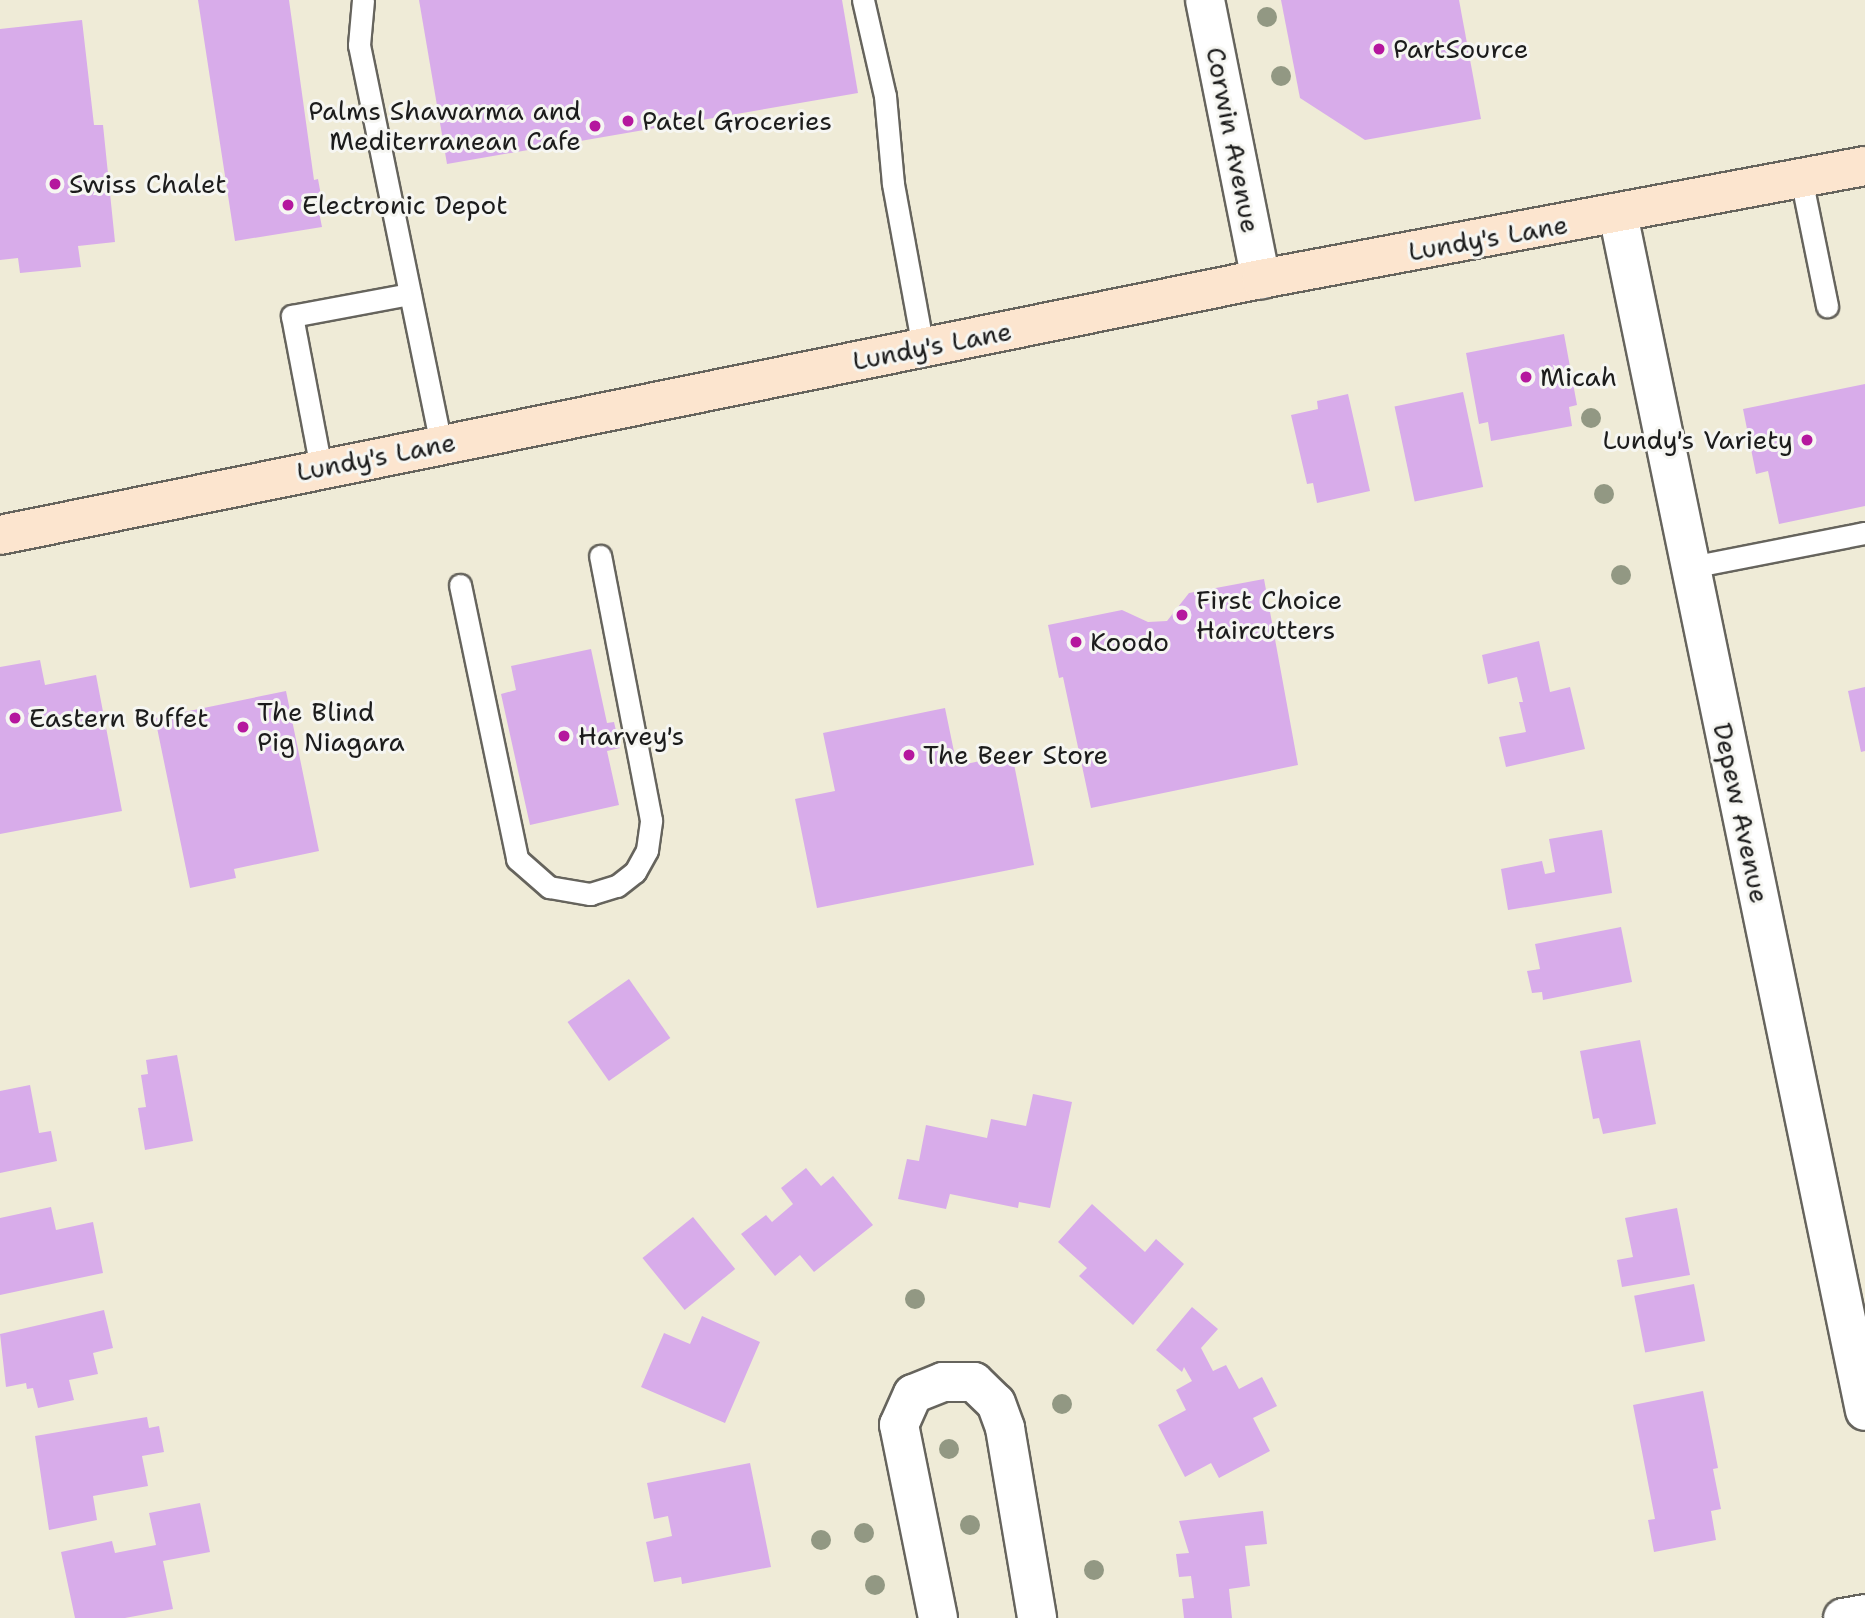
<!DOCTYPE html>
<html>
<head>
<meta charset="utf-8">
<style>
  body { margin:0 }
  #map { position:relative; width:1865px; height:1618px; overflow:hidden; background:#efebd7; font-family:"Shantell Sans",sans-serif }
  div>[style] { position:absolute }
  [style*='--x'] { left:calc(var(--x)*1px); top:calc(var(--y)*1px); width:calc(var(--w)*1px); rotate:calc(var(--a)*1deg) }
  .building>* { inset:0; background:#d8acea; transform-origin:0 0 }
  .roads { filter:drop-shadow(2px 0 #66645d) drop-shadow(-2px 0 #66645d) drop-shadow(0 2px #66645d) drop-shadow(0 -2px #66645d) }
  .lane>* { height:21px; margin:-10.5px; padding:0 10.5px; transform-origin:10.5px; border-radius:10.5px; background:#fff }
  .street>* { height:38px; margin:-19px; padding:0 19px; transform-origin:19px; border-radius:19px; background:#fff }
  .secondary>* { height:38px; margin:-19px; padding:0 19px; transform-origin:19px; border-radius:19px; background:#fce5cf }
  .trees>* { width:20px; height:20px; margin:-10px; border-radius:50%; background:#929883 }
  .dots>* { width:19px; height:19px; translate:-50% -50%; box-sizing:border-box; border:4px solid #f6f6f2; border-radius:50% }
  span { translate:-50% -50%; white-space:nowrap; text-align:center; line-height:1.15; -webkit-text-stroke:6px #f6f6f2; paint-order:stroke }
  .poi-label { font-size:26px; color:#1c1c1c }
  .left { translate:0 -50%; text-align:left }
  .right { translate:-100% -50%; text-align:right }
  .street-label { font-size:26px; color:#1c1c1c }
</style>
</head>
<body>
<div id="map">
  <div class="building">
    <i style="clip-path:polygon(198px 0,289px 0,314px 180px,318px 179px,324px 212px,319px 212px,322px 227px,235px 241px)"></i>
    <i style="clip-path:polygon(419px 0,842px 0,858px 93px,447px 164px)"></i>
    <i style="clip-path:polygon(1281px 0,1459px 0,1481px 119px,1365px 140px,1300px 98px)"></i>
    <i style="clip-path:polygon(82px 20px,94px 125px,103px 125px,115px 242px,78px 246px,81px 267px,20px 273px,18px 258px,0 260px,0 29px)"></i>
    <i style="clip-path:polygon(1564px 334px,1577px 405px,1569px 407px,1572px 426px,1491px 441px,1488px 422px,1479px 424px,1466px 353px)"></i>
    <i style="clip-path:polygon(1865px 384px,1865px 506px,1779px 524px,1768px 471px,1756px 474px,1743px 409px)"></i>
    <i style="left:1463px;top:392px;width:97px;height:70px;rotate:78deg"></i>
    <i style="clip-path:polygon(1348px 394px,1370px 491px,1317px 503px,1313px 483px,1307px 484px,1291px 415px,1318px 409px,1317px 401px)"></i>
    <i style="clip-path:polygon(1264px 579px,1298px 765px,1091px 808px,1063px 677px,1059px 678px,1048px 625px,1122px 610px,1148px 622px,1167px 621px,1189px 593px)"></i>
    <i style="clip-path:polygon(1539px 641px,1550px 692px,1570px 687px,1585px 749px,1506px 767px,1499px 737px,1526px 732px,1519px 702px,1523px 702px,1517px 677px,1488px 684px,1482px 655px)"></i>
    <i style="clip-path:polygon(591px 649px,607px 723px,614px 722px,620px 748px,607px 751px,619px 805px,530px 825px,501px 694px,516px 690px,511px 666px)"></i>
    <i style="clip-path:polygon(40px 660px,45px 685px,96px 675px,122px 811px,0 834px,0 667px)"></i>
    <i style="clip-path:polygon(1865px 687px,1865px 751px,1861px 752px,1848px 691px)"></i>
    <i style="clip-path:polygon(286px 691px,319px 851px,234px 869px,236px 878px,190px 888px,155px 718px)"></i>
    <i style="clip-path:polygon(945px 708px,957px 766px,1012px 754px,1034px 865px,817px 908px,795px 799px,835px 791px,823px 733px)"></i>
    <i style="clip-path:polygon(1602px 830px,1612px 893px,1508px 910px,1501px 869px,1542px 861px,1545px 874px,1555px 872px,1549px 839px)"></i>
    <i style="clip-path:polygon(1621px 927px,1632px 982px,1543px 1000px,1542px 992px,1532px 993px,1527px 971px,1540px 969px,1535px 944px)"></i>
    <i style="left:629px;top:979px;width:72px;height:75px;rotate:55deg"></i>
    <i style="clip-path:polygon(1640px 1040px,1656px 1124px,1603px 1134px,1599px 1118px,1593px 1119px,1580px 1051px)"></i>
    <i style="clip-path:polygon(177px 1055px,193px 1141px,145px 1150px,138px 1108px,146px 1107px,141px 1075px,148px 1074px,146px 1060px)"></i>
    <i style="clip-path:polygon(30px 1085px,39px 1133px,51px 1131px,57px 1161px,0 1173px,0 1091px)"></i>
    <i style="clip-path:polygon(1033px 1094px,1072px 1102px,1050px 1208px,1019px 1202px,1018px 1208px,950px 1194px,946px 1209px,898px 1199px,907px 1159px,919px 1161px,926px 1125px,987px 1138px,991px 1119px,1026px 1126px)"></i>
    <i style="clip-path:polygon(806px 1168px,821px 1186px,833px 1176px,873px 1225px,814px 1272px,800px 1255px,775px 1276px,741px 1234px,766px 1215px,772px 1222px,793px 1204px,781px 1188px)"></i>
    <i style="clip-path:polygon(1092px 1204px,1145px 1252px,1156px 1239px,1184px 1264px,1133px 1325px,1079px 1276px,1087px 1268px,1058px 1242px)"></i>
    <i style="clip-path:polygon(51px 1207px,56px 1230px,93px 1222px,103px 1273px,0 1295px,0 1218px)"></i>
    <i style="clip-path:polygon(1677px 1208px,1690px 1275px,1622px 1287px,1617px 1260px,1633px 1257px,1625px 1218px)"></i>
    <i style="left:693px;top:1217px;width:67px;height:65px;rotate:51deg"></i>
    <i style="left:1694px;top:1284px;width:58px;height:61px;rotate:79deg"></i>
    <i style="clip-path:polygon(1192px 1307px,1218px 1329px,1201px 1348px,1213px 1371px,1226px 1365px,1239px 1389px,1262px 1377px,1277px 1406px,1253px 1418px,1270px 1451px,1219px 1478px,1211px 1463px,1185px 1477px,1158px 1425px,1186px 1410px,1176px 1390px,1192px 1381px,1184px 1367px,1182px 1372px,1156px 1350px)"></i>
    <i style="clip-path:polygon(104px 1310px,113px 1348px,93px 1353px,98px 1374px,69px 1380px,74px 1400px,38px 1408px,33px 1388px,27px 1389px,26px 1383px,6px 1387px,0 1334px)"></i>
    <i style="clip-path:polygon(702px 1316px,760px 1342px,725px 1423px,641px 1387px,664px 1333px,690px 1344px)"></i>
    <i style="clip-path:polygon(1703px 1391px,1718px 1468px,1713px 1469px,1721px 1509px,1711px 1511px,1716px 1540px,1654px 1552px,1648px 1520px,1655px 1519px,1633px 1405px)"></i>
    <i style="clip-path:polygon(147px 1417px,149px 1428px,159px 1426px,164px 1452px,142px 1456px,148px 1486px,93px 1496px,97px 1520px,49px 1530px,35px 1436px)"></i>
    <i style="clip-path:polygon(750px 1463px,771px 1567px,682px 1584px,681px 1577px,654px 1582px,646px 1542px,672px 1536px,668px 1516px,654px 1519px,647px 1483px)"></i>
    <i style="clip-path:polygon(200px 1503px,210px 1552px,163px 1561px,173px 1609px,125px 1618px,75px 1618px,61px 1552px,112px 1541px,115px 1553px,156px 1545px,149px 1513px)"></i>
    <i style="clip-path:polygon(1263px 1511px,1267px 1544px,1245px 1546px,1250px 1586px,1229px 1589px,1232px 1618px,1184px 1618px,1182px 1599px,1194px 1598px,1191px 1576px,1179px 1577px,1176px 1554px,1189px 1553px,1179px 1521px)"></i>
  </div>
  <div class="roads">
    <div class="lane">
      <i style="--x:363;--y:0;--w:45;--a:95.1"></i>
      <i style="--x:359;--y:45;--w:407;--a:78.4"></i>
      <i style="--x:863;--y:0;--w:98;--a:77.1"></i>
      <i style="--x:885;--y:96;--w:88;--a:84.8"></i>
      <i style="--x:893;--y:184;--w:167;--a:79.6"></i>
      <i style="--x:1801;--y:178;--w:131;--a:78.5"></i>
      <i style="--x:321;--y:468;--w:155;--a:-100.8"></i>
      <i style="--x:292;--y:316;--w:120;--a:-10.6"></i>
      <i style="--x:1691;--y:567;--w:177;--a:-11.1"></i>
      <i style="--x:460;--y:585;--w:280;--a:78.2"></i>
      <i style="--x:517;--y:859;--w:43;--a:41.2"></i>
      <i style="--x:549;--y:887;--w:42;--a:9.7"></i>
      <i style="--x:590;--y:894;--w:28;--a:-17"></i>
      <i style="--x:617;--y:886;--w:23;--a:-38"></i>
      <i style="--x:635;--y:872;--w:25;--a:-61"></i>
      <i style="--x:647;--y:850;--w:30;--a:-82"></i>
      <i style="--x:651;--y:820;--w:269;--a:-100.9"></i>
    </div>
    <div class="street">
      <i style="--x:1205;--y:0;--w:285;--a:78.7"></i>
      <i style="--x:1618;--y:214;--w:1222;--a:78.34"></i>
      <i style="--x:938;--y:1618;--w:197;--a:-101.4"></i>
      <i style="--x:899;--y:1425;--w:34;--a:-66"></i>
      <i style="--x:913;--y:1394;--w:32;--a:-22"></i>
      <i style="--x:943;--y:1382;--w:31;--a:0"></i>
      <i style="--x:974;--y:1382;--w:30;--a:44"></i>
      <i style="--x:996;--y:1403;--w:27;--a:70"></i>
      <i style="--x:1005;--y:1428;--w:193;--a:80.4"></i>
      <i style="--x:1843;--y:1618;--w:22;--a:-10"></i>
    </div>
    <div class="secondary">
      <i style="--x:0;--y:535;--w:1287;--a:-11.48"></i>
      <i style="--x:1261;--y:279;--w:614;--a:-10.6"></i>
    </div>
  </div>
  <div class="trees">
    <i style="left:1267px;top:17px"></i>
    <i style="left:1281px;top:76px"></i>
    <i style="left:1591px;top:418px"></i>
    <i style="left:1604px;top:494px"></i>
    <i style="left:1621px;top:575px"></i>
    <i style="left:915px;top:1299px"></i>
    <i style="left:1062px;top:1404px"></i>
    <i style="left:949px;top:1449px"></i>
    <i style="left:970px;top:1525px"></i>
    <i style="left:864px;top:1533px"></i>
    <i style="left:821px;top:1540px"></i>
    <i style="left:1094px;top:1570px"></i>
    <i style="left:875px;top:1585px"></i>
  </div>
  <div class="dots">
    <i style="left:1379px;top:49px;background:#b5179e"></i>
    <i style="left:628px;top:121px;background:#b5179e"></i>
    <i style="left:595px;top:126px;background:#b5179e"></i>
    <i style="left:55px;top:184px;background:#b5179e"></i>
    <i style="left:288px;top:205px;background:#b5179e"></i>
    <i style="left:1526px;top:377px;background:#b5179e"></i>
    <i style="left:1807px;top:440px;background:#b5179e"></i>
    <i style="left:1182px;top:615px;background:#b5179e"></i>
    <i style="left:1076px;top:642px;background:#b5179e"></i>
    <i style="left:15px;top:718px;background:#b5179e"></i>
    <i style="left:243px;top:727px;background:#b5179e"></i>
    <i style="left:564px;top:736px;background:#b5179e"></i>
    <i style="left:909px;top:755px;background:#b5179e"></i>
  </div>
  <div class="poi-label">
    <span class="left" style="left:1393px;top:49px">PartSource</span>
    <span class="right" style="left:581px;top:126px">Palms Shawarma and<br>Mediterranean Cafe</span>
    <span class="left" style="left:642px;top:121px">Patel Groceries</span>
    <span class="left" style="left:69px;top:184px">Swiss Chalet</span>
    <span class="left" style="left:302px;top:205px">Electronic Depot</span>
    <span class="left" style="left:1540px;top:377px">Micah</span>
    <span class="right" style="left:1793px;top:440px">Lundy's Variety</span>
    <span class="left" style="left:1196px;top:615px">First Choice<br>Haircutters</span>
    <span class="left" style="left:1090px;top:642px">Koodo</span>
    <span class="left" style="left:257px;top:727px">The Blind<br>Pig Niagara</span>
    <span class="left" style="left:29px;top:718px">Eastern Buffet</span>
    <span class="left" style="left:578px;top:736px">Harvey's</span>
    <span class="left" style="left:923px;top:755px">The Beer Store</span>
  </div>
  <div class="street-label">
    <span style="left:1233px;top:140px;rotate:79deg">Corwin Avenue</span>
    <span style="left:1488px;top:238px;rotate:-10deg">Lundy's Lane</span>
    <span style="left:932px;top:346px;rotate:-11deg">Lundy's Lane</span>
    <span style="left:376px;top:457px;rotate:-11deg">Lundy's Lane</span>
    <span style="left:1741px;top:813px;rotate:78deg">Depew Avenue</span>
  </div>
</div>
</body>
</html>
